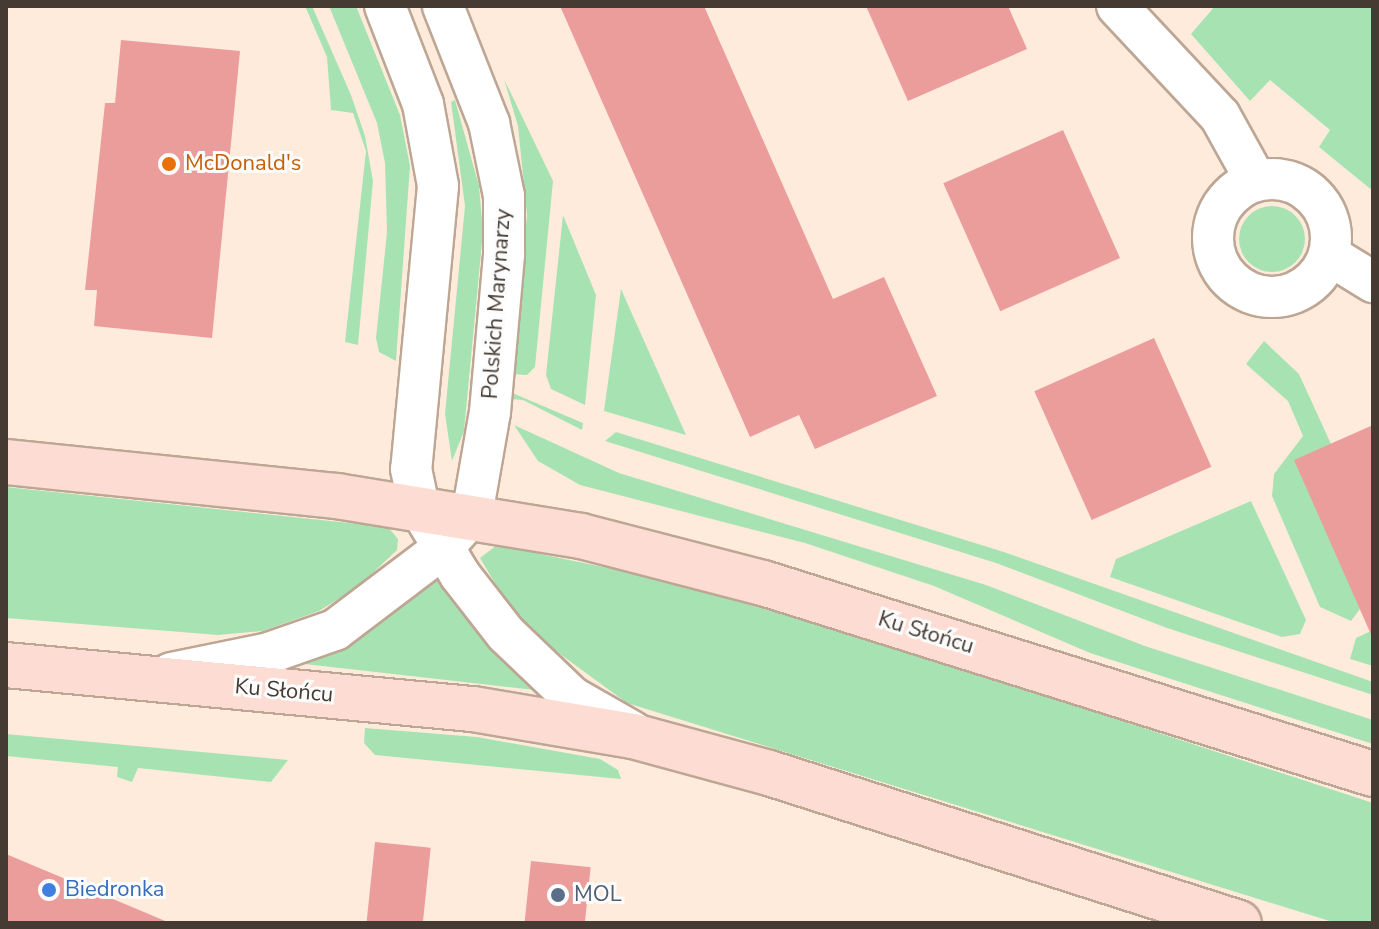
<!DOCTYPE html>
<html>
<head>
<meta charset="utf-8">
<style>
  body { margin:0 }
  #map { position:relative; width:1379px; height:929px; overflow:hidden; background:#ffebdb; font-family:"Nunito Sans",sans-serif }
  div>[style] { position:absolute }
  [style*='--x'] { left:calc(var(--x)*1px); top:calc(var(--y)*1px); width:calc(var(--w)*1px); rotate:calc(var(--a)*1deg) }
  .green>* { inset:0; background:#a7e3b2 }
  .round { border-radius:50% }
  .building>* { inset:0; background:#eb9d9c; transform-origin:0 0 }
  .roads { filter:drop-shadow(2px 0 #bda694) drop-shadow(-2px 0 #bda694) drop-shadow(0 2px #bda694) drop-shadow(0 -2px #bda694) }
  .street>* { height:40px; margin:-20px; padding:0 20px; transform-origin:20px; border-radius:20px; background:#fff }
  .street>.ring { margin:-20px; padding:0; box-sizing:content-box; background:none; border:40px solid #fff; border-radius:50% }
  .primary>* { height:44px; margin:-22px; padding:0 22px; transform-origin:22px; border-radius:22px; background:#fcdcd3 }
  .dots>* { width:22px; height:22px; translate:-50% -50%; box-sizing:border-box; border:4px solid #fcfcfc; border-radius:50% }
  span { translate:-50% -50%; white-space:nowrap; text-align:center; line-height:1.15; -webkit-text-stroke:6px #fcfcfc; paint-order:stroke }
  .food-label { font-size:22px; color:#c56008 }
  .left { translate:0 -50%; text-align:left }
  .street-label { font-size:22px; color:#453b33 }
  .shop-label { font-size:22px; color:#366cbe }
  .service-label { font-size:22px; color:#4e5e75 }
  .frame { position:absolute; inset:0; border:8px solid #453b33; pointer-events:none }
</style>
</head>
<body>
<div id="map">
  <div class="green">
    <i style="clip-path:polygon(305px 6px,312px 6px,351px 95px,365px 136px,373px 181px,358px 345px,345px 342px,366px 151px,353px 113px,331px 110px,327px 57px)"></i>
    <i style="clip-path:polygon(329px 6px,356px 6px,400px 115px,410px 166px,396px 361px,379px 352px,376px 338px,387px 232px,385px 163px,377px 123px)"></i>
    <i style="clip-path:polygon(1215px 6px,1373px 6px,1373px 191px,1319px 147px,1330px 130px,1270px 80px,1250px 101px,1191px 34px)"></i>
    <i style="clip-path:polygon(504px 79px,553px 181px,535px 367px,527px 375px,511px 374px,527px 215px,518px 126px)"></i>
    <i style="clip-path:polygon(455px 100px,479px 186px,483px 232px,464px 431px,452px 461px,445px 414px,465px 206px,451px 102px)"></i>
    <i class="round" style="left:1239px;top:206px;width:66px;height:66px"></i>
    <i style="clip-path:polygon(563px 215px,596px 295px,585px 405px,551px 389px,546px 375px)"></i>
    <i style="clip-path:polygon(621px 289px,686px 435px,604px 411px)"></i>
    <i style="clip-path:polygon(1264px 341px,1299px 374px,1331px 444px,1360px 609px,1351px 621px,1320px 607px,1272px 496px,1274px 474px,1303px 436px,1288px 401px,1246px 364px)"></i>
    <i style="clip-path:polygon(510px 392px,583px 423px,582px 430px,523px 400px,510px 399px)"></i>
    <i style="clip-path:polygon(514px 425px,619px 473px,986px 585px,1145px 646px,1373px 720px,1373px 744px,1090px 653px,934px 586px,805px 543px,580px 485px,538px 461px)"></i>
    <i style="clip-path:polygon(616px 432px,1004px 552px,1373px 682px,1373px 695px,1167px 628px,996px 563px,605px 441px)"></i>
    <i style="clip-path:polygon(6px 487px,388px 527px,398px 539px,397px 550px,359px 586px,319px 611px,263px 631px,218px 635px,6px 618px)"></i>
    <i style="clip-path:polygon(1251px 501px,1306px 620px,1300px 634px,1282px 637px,1110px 577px,1116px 559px)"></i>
    <i style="clip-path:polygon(497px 545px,675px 582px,963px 669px,1373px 803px,1373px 923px,1336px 923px,627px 703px,545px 643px,508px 605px,480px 558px)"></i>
    <i style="clip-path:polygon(437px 571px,491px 648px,535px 690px,296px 663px)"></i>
    <i style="clip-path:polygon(1373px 630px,1373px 666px,1350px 659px,1356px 638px)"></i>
    <i style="clip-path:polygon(365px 728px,477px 737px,600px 759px,618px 770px,621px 779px,375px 755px,364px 743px)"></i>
    <i style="clip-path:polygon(6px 734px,288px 760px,271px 782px,138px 768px,132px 782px,117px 777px,118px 767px,6px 756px)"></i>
  </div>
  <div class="building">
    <i style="clip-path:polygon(560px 6px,704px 6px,833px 299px,884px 277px,937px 396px,815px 449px,799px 415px,750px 437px)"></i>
    <i style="clip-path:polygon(866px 6px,1008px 6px,1027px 49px,908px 101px)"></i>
    <i style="clip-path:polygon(121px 40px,240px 51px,212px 338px,94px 326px,97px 290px,85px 290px,105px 103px,115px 103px)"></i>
    <i style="left:1063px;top:130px;width:140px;height:131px;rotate:66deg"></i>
    <i style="left:1154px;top:338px;width:141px;height:131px;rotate:66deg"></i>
    <i style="clip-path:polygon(1373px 425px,1373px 639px,1294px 460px)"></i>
    <i style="left:375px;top:842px;width:56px;height:81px;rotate:6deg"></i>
    <i style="clip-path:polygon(6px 854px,170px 923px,6px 923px)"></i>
    <i style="left:531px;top:861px;width:60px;height:62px;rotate:6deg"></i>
  </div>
  <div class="roads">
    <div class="street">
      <i style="--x:385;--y:6;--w:105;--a:68.8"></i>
      <i style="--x:423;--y:104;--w:83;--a:79.6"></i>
      <i style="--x:438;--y:186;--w:284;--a:95.4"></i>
      <i style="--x:411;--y:469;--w:39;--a:78"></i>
      <i style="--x:419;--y:507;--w:79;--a:58.9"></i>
      <i style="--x:460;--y:575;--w:75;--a:52.1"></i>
      <i style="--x:506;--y:634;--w:91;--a:43.7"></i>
      <i style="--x:572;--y:697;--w:70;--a:29.8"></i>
      <i style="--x:1117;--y:6;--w:151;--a:46.9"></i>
      <i style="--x:1220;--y:116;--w:74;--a:61"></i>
      <i class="ring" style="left:1213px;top:179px;width:78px;height:78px"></i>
      <i style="--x:1329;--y:255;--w:52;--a:31.5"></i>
      <i style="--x:171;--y:673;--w:100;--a:-11.5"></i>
      <i style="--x:269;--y:653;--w:70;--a:-19.2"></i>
      <i style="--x:335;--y:630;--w:134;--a:-37.1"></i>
      <i style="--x:442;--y:549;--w:45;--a:-48.6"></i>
      <i style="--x:472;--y:515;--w:105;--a:-80.1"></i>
      <i style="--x:490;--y:412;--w:159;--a:-84.9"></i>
      <i style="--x:504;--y:254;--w:58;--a:-90"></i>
      <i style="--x:504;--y:196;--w:75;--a:-101.6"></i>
      <i style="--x:489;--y:123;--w:126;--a:-111.5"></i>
    </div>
    <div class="primary">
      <i style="--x:6;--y:462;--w:333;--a:5.9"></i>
      <i style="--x:337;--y:496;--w:247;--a:9.3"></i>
      <i style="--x:581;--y:536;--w:188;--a:14.5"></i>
      <i style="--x:763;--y:583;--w:639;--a:17.39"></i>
      <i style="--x:6;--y:665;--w:469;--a:5.4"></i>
      <i style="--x:473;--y:709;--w:162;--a:9.6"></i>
      <i style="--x:633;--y:736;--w:141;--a:15.2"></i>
      <i style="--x:769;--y:773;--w:493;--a:17.7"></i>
    </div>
  </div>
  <div class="dots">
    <i style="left:169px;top:164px;background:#e8710a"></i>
    <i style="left:49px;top:890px;background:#3f7fe0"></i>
    <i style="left:558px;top:895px;background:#5c6f8a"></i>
  </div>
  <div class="food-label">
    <span class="left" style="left:185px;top:164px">McDonald's</span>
  </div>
  <div class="street-label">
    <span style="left:497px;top:304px;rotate:-86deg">Polskich Marynarzy</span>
    <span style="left:926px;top:633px;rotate:17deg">Ku Słońcu</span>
    <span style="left:284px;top:691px;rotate:5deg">Ku Słońcu</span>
  </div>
  <div class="shop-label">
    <span class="left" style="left:65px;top:890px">Biedronka</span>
  </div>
  <div class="service-label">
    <span class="left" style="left:574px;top:895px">MOL</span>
  </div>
  <div class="frame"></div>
</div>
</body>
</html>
